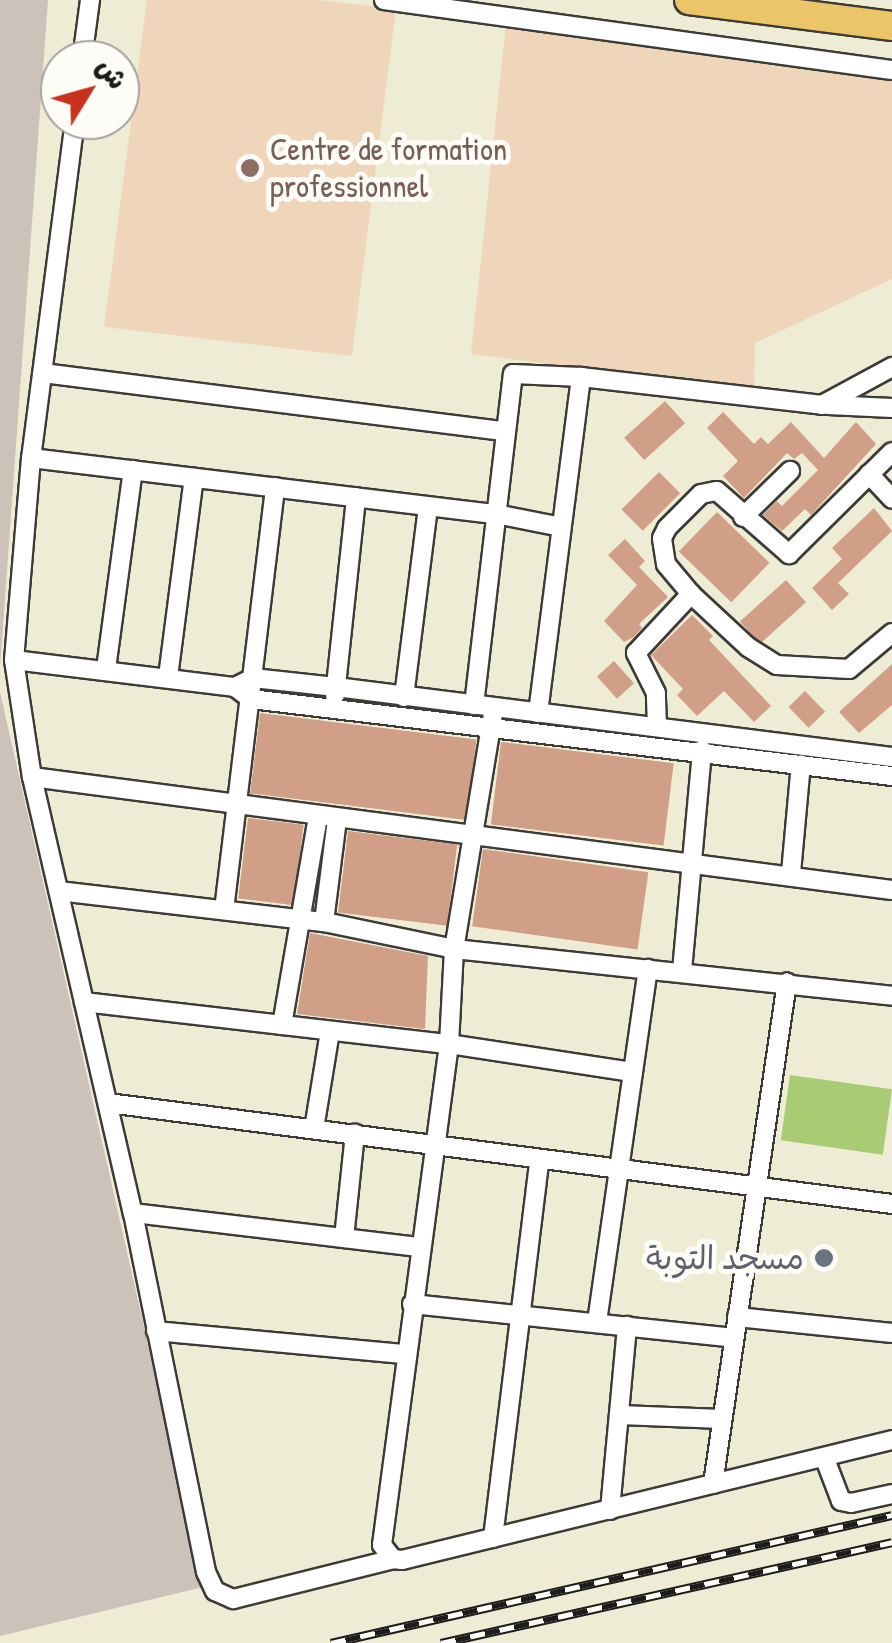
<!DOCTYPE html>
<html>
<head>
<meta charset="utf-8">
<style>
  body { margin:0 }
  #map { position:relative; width:892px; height:1643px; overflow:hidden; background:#efecd5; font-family:"Patrick Hand","Playpen Sans Arabic",sans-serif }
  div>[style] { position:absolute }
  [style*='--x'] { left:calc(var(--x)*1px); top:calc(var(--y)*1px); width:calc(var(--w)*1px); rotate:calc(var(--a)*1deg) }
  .built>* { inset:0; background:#efd6bb }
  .industrial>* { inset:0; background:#cdc2b9 }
  .green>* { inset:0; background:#a9cb74; transform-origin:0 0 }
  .building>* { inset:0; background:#d19e87; transform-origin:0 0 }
  .roads { filter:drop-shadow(2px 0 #3c3b38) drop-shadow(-2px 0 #3c3b38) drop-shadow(0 2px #3c3b38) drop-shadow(0 -2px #3c3b38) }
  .street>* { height:18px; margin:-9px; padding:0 9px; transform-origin:9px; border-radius:9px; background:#fff }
  .primary>* { height:28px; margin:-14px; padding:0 14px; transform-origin:14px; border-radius:14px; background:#edc569 }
  .rail>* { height:9px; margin-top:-4.5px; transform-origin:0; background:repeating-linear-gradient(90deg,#fdfcf7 0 15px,#1c1c1c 0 30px); box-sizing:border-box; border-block:2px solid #1c1c1c }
  .dots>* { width:28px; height:28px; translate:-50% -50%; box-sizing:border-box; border:5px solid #fdfcf7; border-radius:50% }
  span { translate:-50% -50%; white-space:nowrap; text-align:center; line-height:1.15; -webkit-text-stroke:10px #fdfcf7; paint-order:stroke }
  .education-label { font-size:32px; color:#785e54 }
  .left { translate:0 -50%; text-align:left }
  .worship-label { font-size:32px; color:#5b616d }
  .right { translate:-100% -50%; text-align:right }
  .north { position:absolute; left:40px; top:40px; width:100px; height:100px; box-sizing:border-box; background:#fdfcf7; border:2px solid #a3a29f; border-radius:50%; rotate:53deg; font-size:28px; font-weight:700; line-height:40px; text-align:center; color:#1c1c1c }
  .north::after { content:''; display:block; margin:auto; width:35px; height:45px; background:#c8321e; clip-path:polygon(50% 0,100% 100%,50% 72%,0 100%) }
</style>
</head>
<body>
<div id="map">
  <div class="built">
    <i style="clip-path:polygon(147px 0,319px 0,396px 9px,352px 356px,104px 327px)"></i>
    <i style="clip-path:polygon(506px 24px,892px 79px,892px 279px,755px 343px,754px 391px,471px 354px)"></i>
  </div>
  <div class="industrial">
    <i style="clip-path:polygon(0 0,48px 0,0 668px)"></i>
    <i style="clip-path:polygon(0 692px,203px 1587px,0 1636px)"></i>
  </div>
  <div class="green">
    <i style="left:790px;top:1075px;width:103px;height:66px;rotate:8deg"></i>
  </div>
  <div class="building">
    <i style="left:665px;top:401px;width:30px;height:55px;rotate:48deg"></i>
    <i style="clip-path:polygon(723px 412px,754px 444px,761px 437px,768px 444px,791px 422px,824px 458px,856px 422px,876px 444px,811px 515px,805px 509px,782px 531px,763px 515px,777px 501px,782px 506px,818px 470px,802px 453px,794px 459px,787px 453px,744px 498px,723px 476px,738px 461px,707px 428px)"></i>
    <i style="left:659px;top:472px;width:30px;height:53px;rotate:45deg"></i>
    <i style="clip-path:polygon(874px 508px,892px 531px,838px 583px,849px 594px,832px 610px,812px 588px,842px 559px,832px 548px)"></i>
    <i style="left:717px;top:512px;width:73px;height:55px;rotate:44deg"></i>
    <i style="clip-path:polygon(625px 539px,645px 561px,639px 567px,668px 597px,639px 624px,642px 628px,634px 637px,624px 642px,604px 621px,637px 585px,608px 555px)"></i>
    <i style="left:786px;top:580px;width:30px;height:62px;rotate:48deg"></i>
    <i style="clip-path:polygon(692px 615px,713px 636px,709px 640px,771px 706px,754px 722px,724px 691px,697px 716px,677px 695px,683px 689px,651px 655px)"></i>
    <i style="left:614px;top:661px;width:30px;height:23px;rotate:48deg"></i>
    <i style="clip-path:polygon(892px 664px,892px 705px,859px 733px,839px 712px)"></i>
    <i style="left:805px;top:691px;width:29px;height:23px;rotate:46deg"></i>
    <i style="left:260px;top:713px;width:218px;height:81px;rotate:7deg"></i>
    <i style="left:501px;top:742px;width:174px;height:83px;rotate:7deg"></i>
    <i style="left:248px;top:818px;width:56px;height:81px;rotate:7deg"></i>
    <i style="left:348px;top:831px;width:110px;height:82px;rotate:7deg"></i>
    <i style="left:483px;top:849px;width:167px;height:78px;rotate:8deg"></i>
    <i style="clip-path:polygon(310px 933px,428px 956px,425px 1029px,297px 1014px)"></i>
  </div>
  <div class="roads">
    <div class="street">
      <i style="--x:384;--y:0;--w:513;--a:7.85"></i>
      <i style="--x:82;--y:60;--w:61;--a:-82.4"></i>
      <i style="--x:75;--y:120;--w:341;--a:97.4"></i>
      <i style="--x:31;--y:458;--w:203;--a:94.8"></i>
      <i style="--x:14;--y:660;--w:118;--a:81.3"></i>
      <i style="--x:32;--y:777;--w:448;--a:77"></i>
      <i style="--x:133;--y:1213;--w:366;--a:78.5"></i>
      <i style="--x:206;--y:1572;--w:21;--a:65"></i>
      <i style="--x:215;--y:1591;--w:20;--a:24"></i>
      <i style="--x:233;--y:1599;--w:165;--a:-14"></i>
      <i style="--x:43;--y:373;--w:466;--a:7.2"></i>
      <i style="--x:828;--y:405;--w:64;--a:2.7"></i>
      <i style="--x:31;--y:458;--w:468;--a:6.9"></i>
      <i style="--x:496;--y:514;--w:66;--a:11.3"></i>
      <i style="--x:869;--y:474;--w:34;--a:47"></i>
      <i style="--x:743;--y:517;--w:66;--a:-44.4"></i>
      <i style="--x:691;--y:594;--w:78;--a:42.9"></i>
      <i style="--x:748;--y:647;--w:34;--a:32"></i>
      <i style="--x:777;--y:665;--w:72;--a:3.2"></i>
      <i style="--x:849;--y:669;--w:56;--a:-39.9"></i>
      <i style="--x:14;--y:660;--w:223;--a:7"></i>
      <i style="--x:235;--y:687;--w:20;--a:37"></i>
      <i style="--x:251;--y:699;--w:646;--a:6.85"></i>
      <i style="--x:106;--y:669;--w:201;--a:-82.3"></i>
      <i style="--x:168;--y:677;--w:201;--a:-82.6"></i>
      <i style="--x:235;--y:687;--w:20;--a:-27"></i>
      <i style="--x:253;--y:678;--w:83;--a:6.2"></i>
      <i style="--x:336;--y:687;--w:560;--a:7.18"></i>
      <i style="--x:335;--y:695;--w:199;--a:-83.9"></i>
      <i style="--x:404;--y:697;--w:192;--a:-82.8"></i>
      <i style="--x:474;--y:705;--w:333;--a:-83.3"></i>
      <i style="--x:513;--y:374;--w:68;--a:2.5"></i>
      <i style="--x:581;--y:377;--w:243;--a:6.6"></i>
      <i style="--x:822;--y:405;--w:80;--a:-28.5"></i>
      <i style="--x:494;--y:708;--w:244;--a:99.4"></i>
      <i style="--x:454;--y:949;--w:95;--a:93"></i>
      <i style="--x:449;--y:1044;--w:505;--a:97.62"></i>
      <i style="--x:382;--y:1545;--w:18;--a:52"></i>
      <i style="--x:393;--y:1559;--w:9;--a:6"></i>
      <i style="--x:402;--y:1560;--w:504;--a:-13.76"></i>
      <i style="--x:538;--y:713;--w:339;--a:-82.7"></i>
      <i style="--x:657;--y:727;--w:34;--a:-92"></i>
      <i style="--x:656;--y:693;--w:45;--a:-116.6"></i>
      <i style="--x:636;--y:653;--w:81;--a:-47"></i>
      <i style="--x:691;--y:594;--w:39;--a:-130"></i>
      <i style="--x:666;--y:564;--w:26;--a:-99"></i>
      <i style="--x:662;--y:538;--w:11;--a:-63"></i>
      <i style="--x:667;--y:528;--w:48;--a:-45"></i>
      <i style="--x:701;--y:494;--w:16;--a:-11"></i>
      <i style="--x:717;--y:491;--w:96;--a:41.2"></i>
      <i style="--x:789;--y:554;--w:145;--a:-44.7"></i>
      <i style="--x:32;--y:777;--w:867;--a:7.49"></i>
      <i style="--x:791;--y:873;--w:109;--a:-84.8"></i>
      <i style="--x:59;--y:891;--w:267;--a:6.7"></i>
      <i style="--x:324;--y:922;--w:133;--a:11.7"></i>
      <i style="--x:454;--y:949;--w:441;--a:6.1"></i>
      <i style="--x:224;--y:910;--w:426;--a:-83.1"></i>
      <i style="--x:324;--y:922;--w:104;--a:-82.8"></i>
      <i style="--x:682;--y:971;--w:222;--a:-84.8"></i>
      <i style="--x:84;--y:1002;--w:367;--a:6.6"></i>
      <i style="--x:449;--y:1044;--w:186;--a:8.7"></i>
      <i style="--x:282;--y:1025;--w:212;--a:-80.2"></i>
      <i style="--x:108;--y:1103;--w:790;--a:7.34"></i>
      <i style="--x:314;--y:1129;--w:99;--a:-80.7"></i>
      <i style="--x:133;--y:1213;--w:289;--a:6.8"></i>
      <i style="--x:344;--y:1238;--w:105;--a:-84"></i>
      <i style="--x:412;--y:1304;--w:324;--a:6"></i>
      <i style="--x:737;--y:1317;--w:156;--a:5.9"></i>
      <i style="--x:597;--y:1322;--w:357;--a:-81.8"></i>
      <i style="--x:156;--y:1331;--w:250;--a:5.3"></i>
      <i style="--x:620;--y:1415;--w:102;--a:2.2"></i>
      <i style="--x:825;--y:1459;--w:45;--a:69.1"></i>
      <i style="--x:841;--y:1501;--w:10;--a:11"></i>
      <i style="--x:851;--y:1503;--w:42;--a:-12.4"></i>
      <i style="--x:713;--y:1484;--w:507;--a:-81.61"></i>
      <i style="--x:610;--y:1510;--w:185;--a:-84.7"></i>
      <i style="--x:493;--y:1538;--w:380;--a:-83"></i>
    </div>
    <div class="primary">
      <i style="--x:689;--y:0;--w:205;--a:7.3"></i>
    </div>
  </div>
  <div class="rail">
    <i style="--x:331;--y:1643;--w:575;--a:-12.85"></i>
    <i style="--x:441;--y:1643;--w:462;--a:-12.6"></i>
  </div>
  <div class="dots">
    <i style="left:250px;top:168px;background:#8d6e63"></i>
    <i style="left:824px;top:1258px;background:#6b7280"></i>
  </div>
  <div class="education-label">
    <span class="left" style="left:270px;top:168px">Centre de formation<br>professionnel</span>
  </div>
  <div class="worship-label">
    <span class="right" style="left:804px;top:1258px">مسجد التوبة</span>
  </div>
  <div class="north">ش</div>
</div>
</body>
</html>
